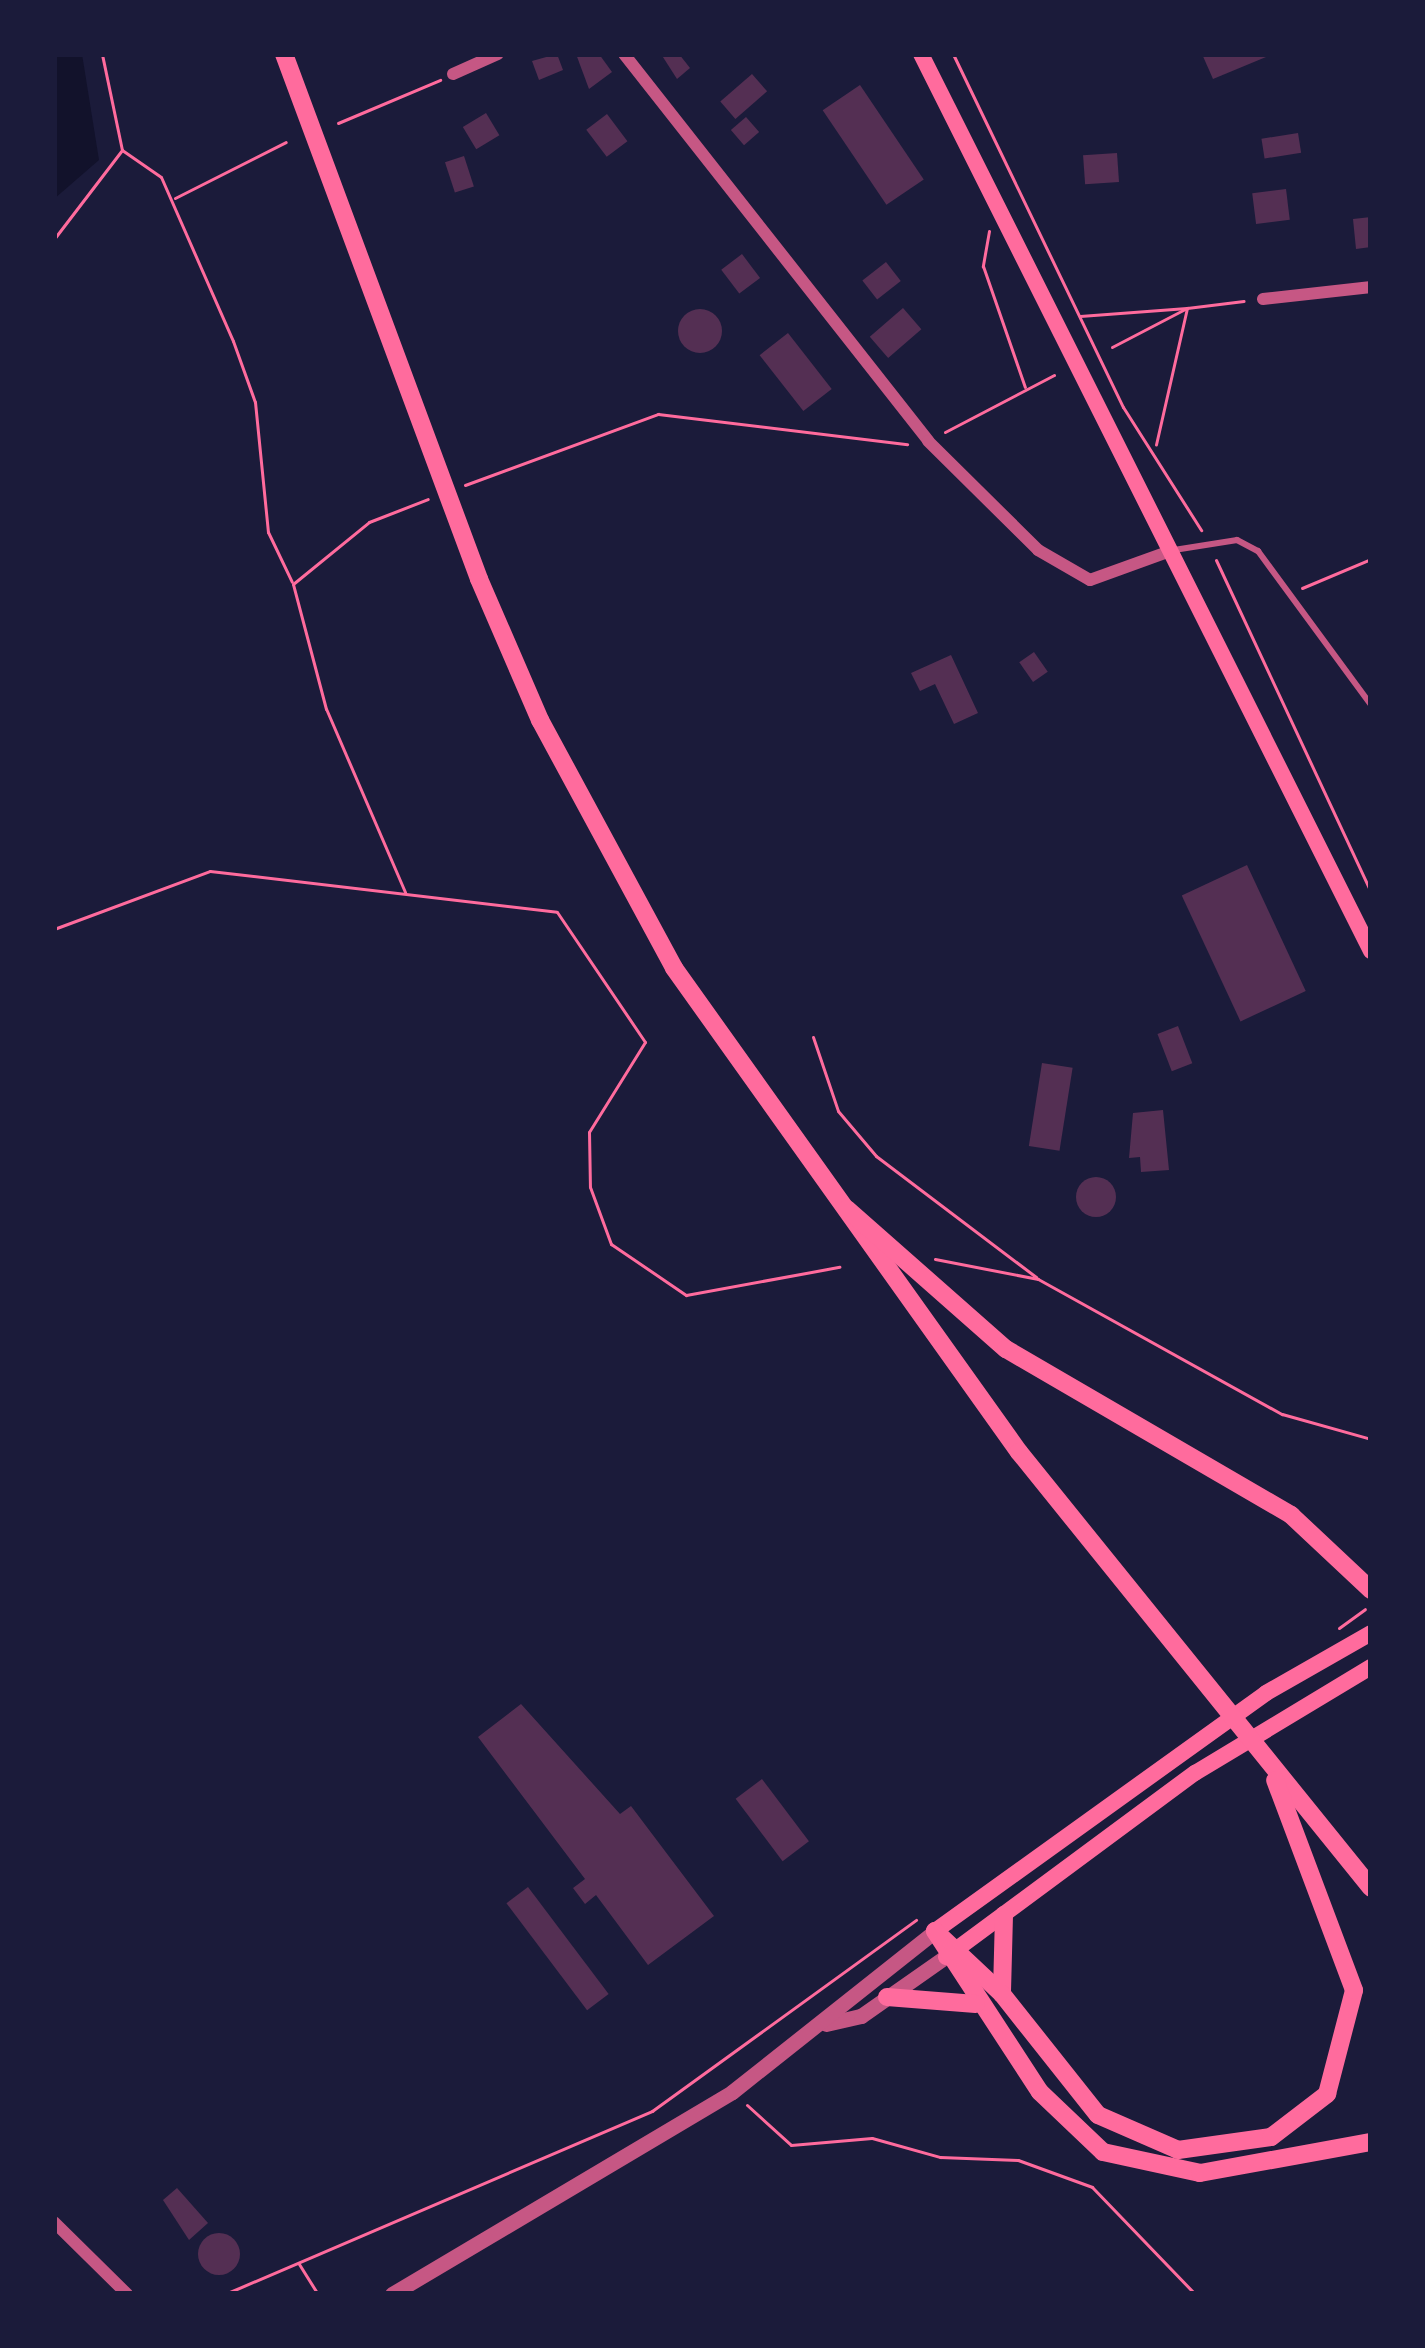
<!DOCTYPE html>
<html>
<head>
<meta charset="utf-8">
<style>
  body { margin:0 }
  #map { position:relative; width:1425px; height:2348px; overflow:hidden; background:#1b1b3a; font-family:"Fira Sans Condensed",sans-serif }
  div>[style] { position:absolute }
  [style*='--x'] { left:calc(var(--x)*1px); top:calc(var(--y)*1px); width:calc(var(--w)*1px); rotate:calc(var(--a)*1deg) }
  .water>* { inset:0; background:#12122b }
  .building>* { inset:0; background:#542f53; transform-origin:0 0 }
  .round { border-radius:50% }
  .path>* { height:3px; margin:-1.5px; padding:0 1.5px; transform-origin:1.5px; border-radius:1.5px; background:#ff6b9d }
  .service>* { height:6px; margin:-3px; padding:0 3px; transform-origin:3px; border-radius:3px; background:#c65784 }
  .minor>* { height:12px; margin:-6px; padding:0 6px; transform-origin:6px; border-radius:6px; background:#c65784 }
  .tertiary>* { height:15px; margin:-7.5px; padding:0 7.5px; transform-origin:7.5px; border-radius:7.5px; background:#c65784 }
  .secondary>* { height:16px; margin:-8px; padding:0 8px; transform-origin:8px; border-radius:8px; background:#ff6b9d }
  .trunk>* { height:18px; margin:-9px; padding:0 9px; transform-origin:9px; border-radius:9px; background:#ff6b9d }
  span { translate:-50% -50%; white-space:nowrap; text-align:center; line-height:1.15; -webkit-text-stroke:12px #1b1b3a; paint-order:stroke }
  .frame { position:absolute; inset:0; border:57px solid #1b1b3a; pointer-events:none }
</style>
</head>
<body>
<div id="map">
  <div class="water">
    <i style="clip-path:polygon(54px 54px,82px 54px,99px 160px,54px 199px)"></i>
  </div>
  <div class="building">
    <i style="clip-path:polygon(557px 54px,563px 70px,539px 80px,532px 61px)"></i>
    <i style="clip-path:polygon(576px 54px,599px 54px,612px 72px,589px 89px)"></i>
    <i style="clip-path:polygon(661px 54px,679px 54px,690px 68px,677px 79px)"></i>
    <i style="clip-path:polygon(1202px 54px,1273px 54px,1213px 79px)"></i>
    <i style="left:752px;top:74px;width:23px;height:42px;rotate:49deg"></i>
    <i style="left:860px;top:85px;width:114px;height:45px;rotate:56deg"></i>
    <i style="left:486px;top:113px;width:26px;height:27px;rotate:59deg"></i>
    <i style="left:607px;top:114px;width:34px;height:26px;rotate:53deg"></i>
    <i style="left:746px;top:117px;width:20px;height:20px;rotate:49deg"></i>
    <i style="left:1298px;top:133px;width:20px;height:37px;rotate:81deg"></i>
    <i style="left:1117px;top:153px;width:29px;height:34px;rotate:86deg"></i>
    <i style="left:464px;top:156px;width:32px;height:20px;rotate:72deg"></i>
    <i style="left:1286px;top:189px;width:31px;height:34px;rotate:83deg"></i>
    <i style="clip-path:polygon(1371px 217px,1371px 247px,1356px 249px,1353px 219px)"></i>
    <i style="left:742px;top:254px;width:30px;height:26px;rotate:53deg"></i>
    <i style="left:886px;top:262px;width:24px;height:30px;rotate:52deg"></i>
    <i style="left:903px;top:308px;width:28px;height:44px;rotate:49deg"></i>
    <i class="round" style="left:678px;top:309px;width:44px;height:44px"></i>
    <i style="left:788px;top:333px;width:71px;height:36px;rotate:52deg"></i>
    <i style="left:1034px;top:652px;width:24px;height:18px;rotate:55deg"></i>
    <i style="clip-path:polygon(951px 655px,978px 713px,954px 724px,935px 684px,920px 691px,911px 673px)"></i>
    <i style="left:1247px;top:865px;width:139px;height:72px;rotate:65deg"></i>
    <i style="left:1178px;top:1026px;width:40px;height:22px;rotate:69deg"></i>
    <i style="left:1042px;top:1063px;width:31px;height:84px;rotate:9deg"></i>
    <i style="clip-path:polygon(1163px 1110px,1169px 1170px,1141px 1172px,1140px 1157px,1129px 1158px,1133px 1113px)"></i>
    <i class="round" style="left:1076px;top:1177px;width:40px;height:40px"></i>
    <i style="clip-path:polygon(521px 1704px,620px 1814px,631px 1806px,714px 1916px,648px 1965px,596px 1895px,585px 1904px,573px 1888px,585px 1879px,478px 1737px)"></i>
    <i style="left:762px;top:1779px;width:78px;height:33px;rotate:53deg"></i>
    <i style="left:528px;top:1887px;width:134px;height:27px;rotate:53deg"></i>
    <i style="clip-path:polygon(177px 2188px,208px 2223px,189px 2240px,163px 2200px)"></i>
    <i class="round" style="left:198px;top:2233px;width:42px;height:42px"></i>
  </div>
  <div class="path">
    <i style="--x:953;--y:54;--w:392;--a:64.3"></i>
    <i style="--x:1123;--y:407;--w:146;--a:57.6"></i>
    <i style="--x:338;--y:123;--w:111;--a:-22.9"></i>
    <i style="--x:122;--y:150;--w:47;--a:34.7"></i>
    <i style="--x:161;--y:177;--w:179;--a:66.3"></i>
    <i style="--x:233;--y:341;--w:65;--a:70.2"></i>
    <i style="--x:255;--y:402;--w:131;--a:84.3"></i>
    <i style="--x:268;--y:532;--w:55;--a:64.4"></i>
    <i style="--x:175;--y:198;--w:124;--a:-26.8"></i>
    <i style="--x:989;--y:231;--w:36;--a:100"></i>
    <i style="--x:983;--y:266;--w:128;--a:70.9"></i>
    <i style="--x:54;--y:239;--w:112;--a:-52.6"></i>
    <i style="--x:122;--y:150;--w:98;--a:-101.8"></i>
    <i style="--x:1080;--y:316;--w:107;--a:-4.3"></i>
    <i style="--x:1187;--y:308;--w:140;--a:102.8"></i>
    <i style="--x:1112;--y:347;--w:85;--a:-27.5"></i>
    <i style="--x:1187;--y:308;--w:57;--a:-7"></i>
    <i style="--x:945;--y:432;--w:123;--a:-27.6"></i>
    <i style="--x:465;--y:485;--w:206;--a:-20.2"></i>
    <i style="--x:658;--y:414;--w:251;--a:6.9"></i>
    <i style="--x:1216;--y:560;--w:366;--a:65"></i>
    <i style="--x:1302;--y:588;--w:75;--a:-22.8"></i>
    <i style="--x:405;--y:892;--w:199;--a:-113.3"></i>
    <i style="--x:326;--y:709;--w:129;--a:-104.8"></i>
    <i style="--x:293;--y:584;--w:98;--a:-39.2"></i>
    <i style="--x:369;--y:522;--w:63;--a:-21.3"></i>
    <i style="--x:54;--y:929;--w:166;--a:-20.4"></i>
    <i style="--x:210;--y:871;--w:349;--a:6.7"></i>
    <i style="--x:557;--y:912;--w:157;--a:55.9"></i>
    <i style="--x:645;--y:1042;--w:106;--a:121.9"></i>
    <i style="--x:589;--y:1132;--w:55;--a:89"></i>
    <i style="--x:590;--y:1187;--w:61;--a:69.8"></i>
    <i style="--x:611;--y:1244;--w:91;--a:34.2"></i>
    <i style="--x:686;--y:1295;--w:156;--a:-10.4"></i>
    <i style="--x:813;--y:1037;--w:78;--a:71.3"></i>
    <i style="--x:838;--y:1111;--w:59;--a:49.8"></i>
    <i style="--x:876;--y:1156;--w:201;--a:37.1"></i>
    <i style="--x:935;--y:1259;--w:105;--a:11"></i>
    <i style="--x:1038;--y:1279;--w:279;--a:29"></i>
    <i style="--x:1282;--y:1414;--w:92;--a:15.7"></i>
    <i style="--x:1339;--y:1628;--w:32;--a:-36"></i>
    <i style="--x:747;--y:2105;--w:59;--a:42.3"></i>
    <i style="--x:791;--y:2145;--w:81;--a:-4.9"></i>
    <i style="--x:872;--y:2138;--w:71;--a:15.6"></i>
    <i style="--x:940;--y:2157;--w:78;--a:2.2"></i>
    <i style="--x:1018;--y:2160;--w:79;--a:20"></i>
    <i style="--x:1092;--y:2187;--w:149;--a:46.1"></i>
    <i style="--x:299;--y:2264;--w:36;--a:58"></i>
    <i style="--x:225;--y:2294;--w:465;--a:-23.2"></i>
    <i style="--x:652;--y:2111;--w:326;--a:-35.9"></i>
  </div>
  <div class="service">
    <i style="--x:1174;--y:550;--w:64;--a:-9"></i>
    <i style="--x:1237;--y:540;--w:24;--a:28"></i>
    <i style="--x:1258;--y:551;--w:191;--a:53.7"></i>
  </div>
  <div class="minor">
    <i style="--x:624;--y:54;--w:492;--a:51.8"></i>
    <i style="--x:928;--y:441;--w:155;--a:44.7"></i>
    <i style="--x:1038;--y:550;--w:60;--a:30"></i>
    <i style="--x:1090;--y:580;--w:85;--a:-19.9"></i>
    <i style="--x:453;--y:74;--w:49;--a:-24"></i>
    <i style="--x:1263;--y:299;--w:109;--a:-6.3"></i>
    <i style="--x:54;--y:2222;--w:103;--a:44.6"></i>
  </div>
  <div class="tertiary">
    <i style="--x:826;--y:2024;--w:36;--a:-13"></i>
    <i style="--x:861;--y:2016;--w:103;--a:-35.1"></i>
    <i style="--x:392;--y:2294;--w:395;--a:-30.7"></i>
    <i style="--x:732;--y:2092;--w:259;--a:-38.4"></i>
  </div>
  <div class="secondary">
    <i style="--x:921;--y:54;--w:1004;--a:63.36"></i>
    <i style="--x:935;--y:1931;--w:408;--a:-35.7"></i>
    <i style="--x:1266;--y:1693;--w:121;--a:-29.7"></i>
    <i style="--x:946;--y:1957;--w:310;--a:-36.5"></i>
    <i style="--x:1195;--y:1773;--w:205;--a:-31.1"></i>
  </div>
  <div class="trunk">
    <i style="--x:284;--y:54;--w:560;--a:69.62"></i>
    <i style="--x:479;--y:579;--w:154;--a:66.6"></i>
    <i style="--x:540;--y:720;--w:282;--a:61.6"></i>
    <i style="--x:674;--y:968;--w:594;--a:54.52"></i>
    <i style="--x:1019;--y:1452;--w:560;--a:51.08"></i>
    <i style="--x:847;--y:1209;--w:212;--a:41.4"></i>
    <i style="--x:1006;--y:1349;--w:330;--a:30.2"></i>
    <i style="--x:1291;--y:1515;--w:110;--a:43.2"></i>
    <i style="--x:1004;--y:1915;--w:79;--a:91.5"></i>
    <i style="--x:1002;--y:1994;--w:154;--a:51.6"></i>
    <i style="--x:1098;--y:2115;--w:87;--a:23.6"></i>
    <i style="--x:1178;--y:2150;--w:94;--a:-8"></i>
    <i style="--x:1271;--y:2137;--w:71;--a:-37.5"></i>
    <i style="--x:1327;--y:2094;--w:107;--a:-75.4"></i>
    <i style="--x:1354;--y:1990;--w:224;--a:-110.6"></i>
    <i style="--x:935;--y:1931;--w:192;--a:56.9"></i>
    <i style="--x:1040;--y:2092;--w:87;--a:43.6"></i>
    <i style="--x:1103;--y:2152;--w:99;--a:12.2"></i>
    <i style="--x:1200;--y:2173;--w:174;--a:-10.3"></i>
    <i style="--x:935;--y:1931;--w:92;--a:43.2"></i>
    <i style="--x:887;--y:1997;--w:89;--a:4.5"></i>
  </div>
  <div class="frame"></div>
</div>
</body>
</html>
